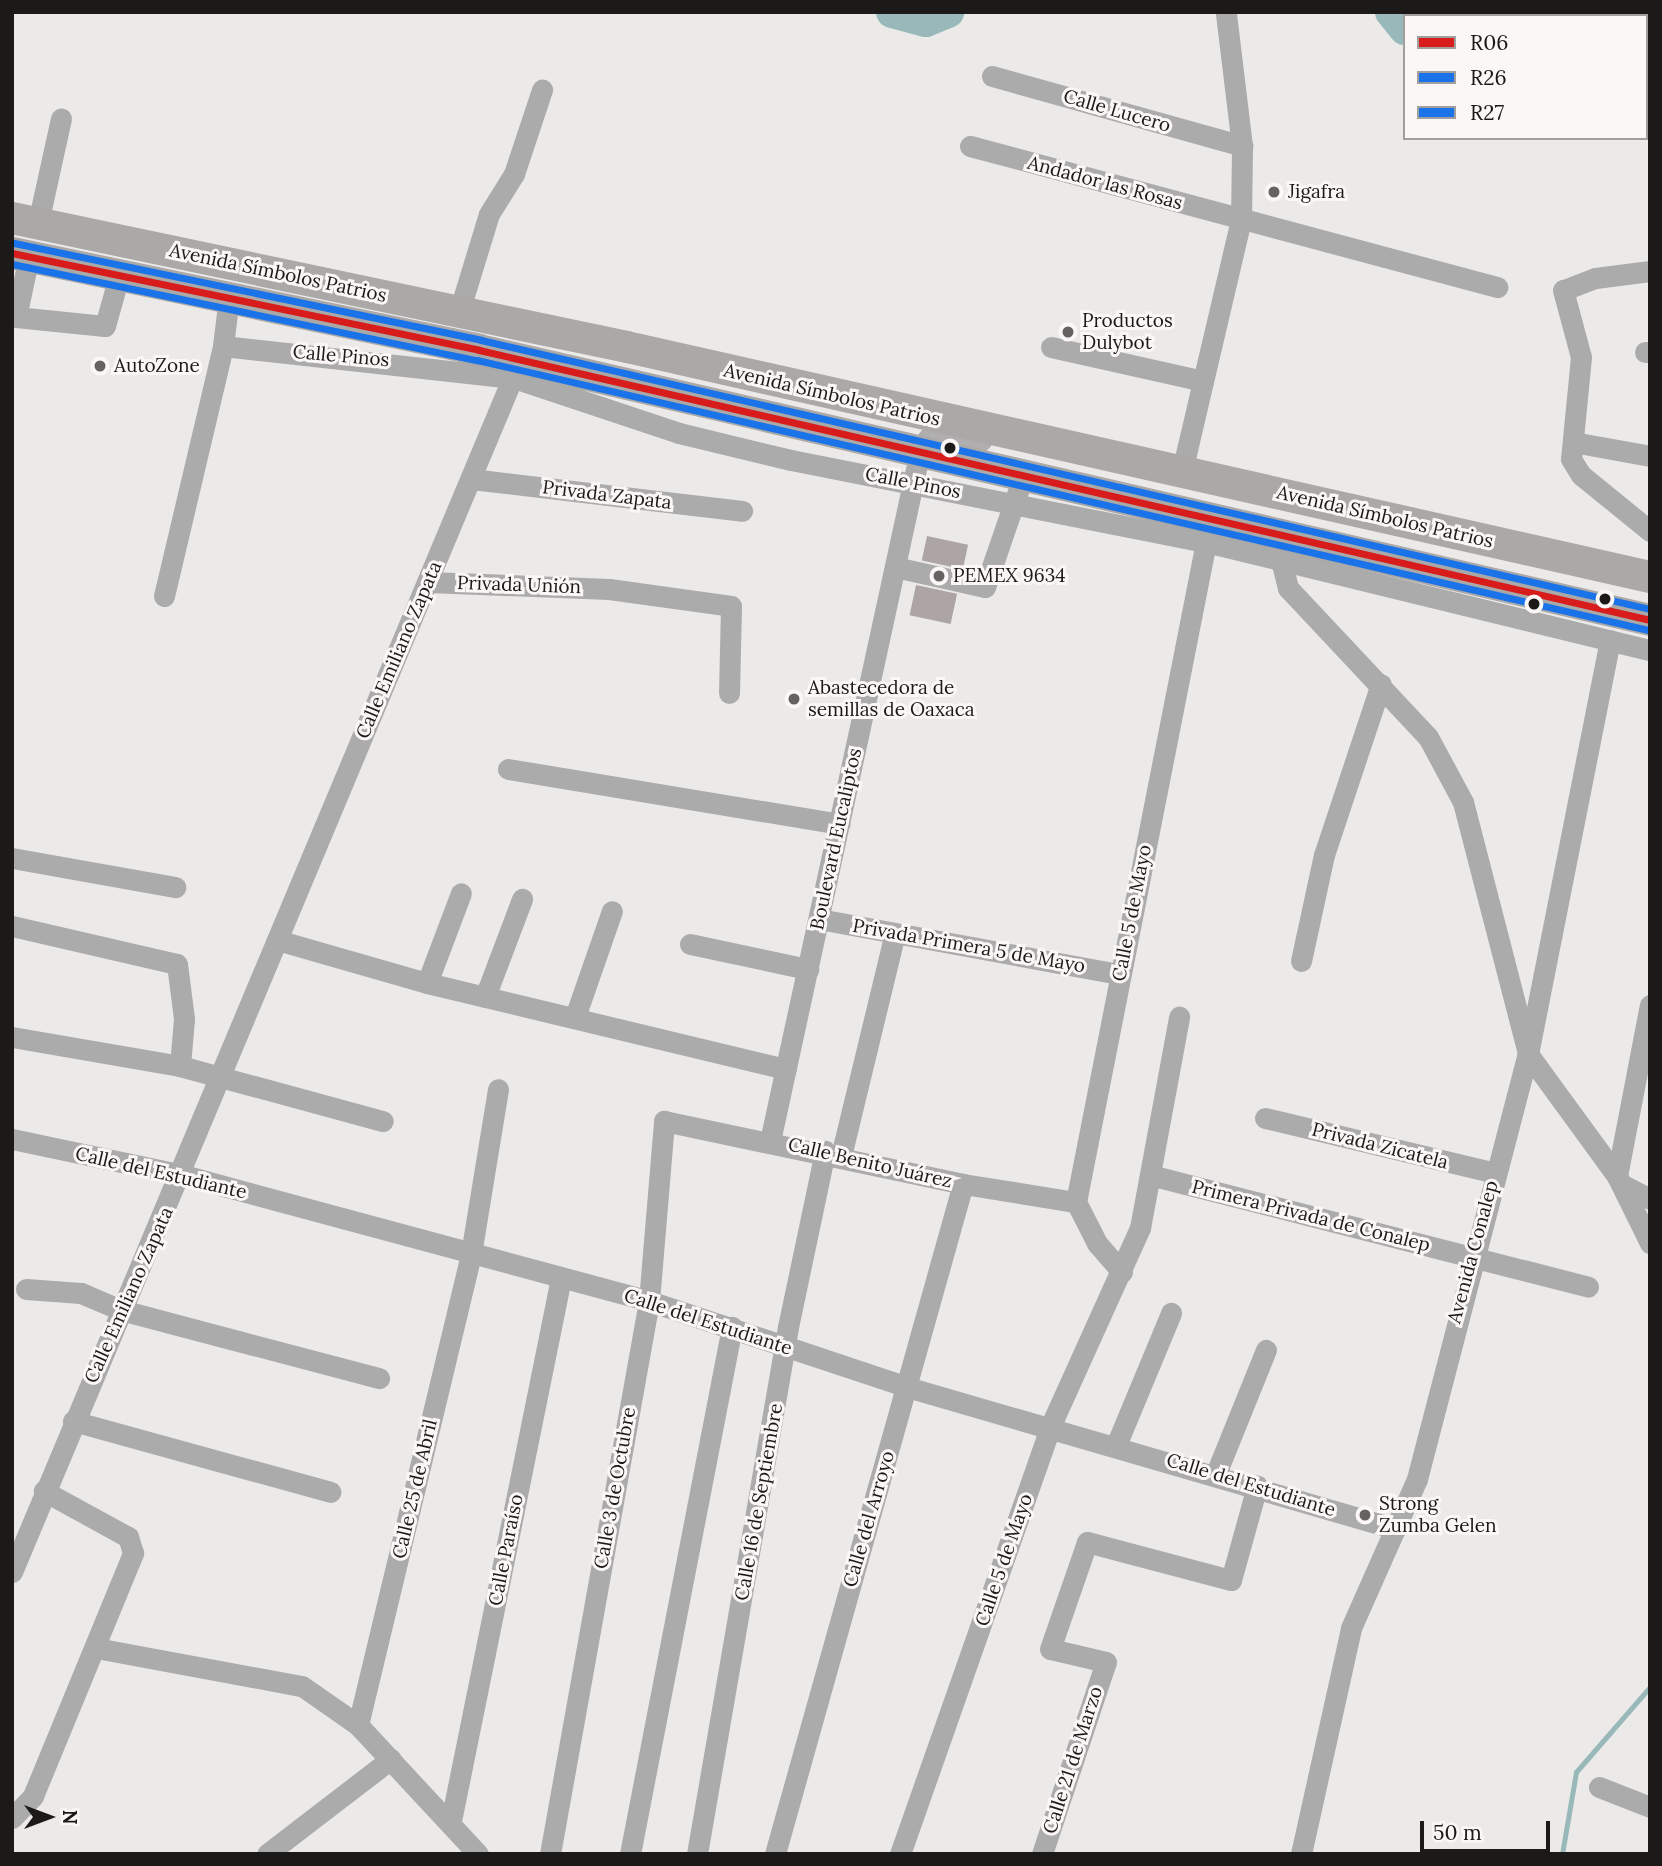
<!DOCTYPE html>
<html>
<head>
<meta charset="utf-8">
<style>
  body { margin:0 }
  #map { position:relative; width:1662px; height:1866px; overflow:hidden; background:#eceae9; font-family:Lora,serif }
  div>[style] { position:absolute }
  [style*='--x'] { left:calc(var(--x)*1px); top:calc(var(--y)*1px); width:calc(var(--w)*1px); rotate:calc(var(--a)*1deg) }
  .stream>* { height:5px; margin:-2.5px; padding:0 2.5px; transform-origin:2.5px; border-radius:2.5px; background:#99b8b9 }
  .river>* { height:32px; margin:-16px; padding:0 16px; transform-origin:16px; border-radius:16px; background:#99b8b9 }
  .building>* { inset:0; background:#aca5a3; transform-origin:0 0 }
  .minor>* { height:21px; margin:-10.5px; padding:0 10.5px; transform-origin:10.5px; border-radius:10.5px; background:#ababab }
  .major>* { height:28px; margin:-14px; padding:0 14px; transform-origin:14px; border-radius:14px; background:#b0aeae }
  .highway>* { height:32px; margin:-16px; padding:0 16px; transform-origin:16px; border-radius:16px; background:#aaa9a8 }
  .bus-1>* { height:7px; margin:-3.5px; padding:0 3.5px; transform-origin:3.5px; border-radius:3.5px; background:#d81b1b }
  .bus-2>* { height:7px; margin:-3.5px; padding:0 3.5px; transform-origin:3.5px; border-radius:3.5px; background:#1a73e8 }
  .bus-3>* { height:7px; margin:-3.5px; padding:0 3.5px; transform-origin:3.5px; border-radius:3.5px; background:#1a73e8 }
  .dots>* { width:19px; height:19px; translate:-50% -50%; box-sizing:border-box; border:4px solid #fbf7f6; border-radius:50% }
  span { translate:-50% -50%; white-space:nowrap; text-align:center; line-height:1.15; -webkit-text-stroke:6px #fbf7f6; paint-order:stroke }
  .street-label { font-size:19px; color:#1b1a19 }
  .poi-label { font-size:19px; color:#1b1a19 }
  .left { translate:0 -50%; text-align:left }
  .frame { position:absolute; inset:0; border:14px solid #1b1a19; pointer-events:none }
  .legend { position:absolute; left:1403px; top:14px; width:245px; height:126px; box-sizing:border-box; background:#fbf7f6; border:2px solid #a19f9e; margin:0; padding:9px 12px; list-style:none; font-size:21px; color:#1b1a19 }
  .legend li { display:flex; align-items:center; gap:14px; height:35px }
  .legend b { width:35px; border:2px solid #a19f9e }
  .north { position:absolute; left:14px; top:1782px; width:70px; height:70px; -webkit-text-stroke:5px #fbf7f6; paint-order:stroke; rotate:90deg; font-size:19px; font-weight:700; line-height:28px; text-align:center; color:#1b1a19 }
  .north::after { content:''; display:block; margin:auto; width:24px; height:32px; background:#1b1a19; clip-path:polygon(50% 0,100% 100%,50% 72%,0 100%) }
  .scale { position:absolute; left:1420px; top:1821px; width:130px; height:32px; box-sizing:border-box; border:4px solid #1b1a19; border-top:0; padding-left:9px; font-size:21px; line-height:24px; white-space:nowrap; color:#1b1a19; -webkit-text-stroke:5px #fbf7f6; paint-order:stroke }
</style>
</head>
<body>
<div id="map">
  <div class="stream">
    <i style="--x:1562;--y:1854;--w:83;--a:-80.3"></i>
    <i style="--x:1576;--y:1772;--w:113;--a:-49"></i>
  </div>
  <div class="river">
    <i style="--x:892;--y:12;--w:35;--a:15"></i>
    <i style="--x:926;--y:21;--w:24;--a:-22"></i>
    <i style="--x:1391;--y:12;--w:22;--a:51"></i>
    <i style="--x:1646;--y:120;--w:4;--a:0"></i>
  </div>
  <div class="building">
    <i style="left:927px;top:536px;width:42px;height:25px;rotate:12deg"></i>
    <i style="left:916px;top:585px;width:42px;height:31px;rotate:12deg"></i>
  </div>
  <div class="minor">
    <i style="--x:992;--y:76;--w:260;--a:15.6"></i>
    <i style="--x:970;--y:146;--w:546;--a:14.98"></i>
    <i style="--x:38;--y:223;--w:107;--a:-77.6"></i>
    <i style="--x:29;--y:256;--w:62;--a:102"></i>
    <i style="--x:16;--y:317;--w:89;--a:5.8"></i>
    <i style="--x:105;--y:326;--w:52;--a:-74.4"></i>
    <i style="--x:1650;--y:271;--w:55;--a:172.7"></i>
    <i style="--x:1595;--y:278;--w:34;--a:159"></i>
    <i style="--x:1563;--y:290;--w:69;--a:75"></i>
    <i style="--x:1581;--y:357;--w:102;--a:95.6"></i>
    <i style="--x:1571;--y:459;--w:19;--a:58"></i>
    <i style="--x:1581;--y:475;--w:89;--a:39.1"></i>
    <i style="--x:229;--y:297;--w:49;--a:97"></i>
    <i style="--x:223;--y:346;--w:293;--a:6.3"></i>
    <i style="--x:514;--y:378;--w:174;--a:18.4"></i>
    <i style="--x:679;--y:433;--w:115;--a:13.6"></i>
    <i style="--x:791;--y:460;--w:423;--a:11.2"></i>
    <i style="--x:1206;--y:542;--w:457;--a:13.7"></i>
    <i style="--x:459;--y:312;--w:102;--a:-73"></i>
    <i style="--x:489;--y:214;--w:47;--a:-58"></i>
    <i style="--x:514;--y:174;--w:89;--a:-71.6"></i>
    <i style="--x:1051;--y:347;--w:156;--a:12.6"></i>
    <i style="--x:1645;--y:352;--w:5;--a:0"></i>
    <i style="--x:1573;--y:442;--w:78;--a:10.3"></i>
    <i style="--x:1182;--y:471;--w:258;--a:-76.8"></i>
    <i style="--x:1241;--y:220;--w:74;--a:-89.2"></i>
    <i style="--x:1242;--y:146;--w:134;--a:-96.9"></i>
    <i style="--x:471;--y:479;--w:273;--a:6.7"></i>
    <i style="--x:1281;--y:560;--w:29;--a:76"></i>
    <i style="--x:1288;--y:588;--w:204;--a:46.8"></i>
    <i style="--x:1428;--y:737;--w:74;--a:61.7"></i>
    <i style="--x:1463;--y:802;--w:260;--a:75.5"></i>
    <i style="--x:1528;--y:1054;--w:151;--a:53.9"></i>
    <i style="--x:1617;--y:1176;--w:75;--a:63.8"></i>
    <i style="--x:895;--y:567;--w:92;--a:12.5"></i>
    <i style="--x:985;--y:587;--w:102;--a:-71"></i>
    <i style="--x:428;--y:582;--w:181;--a:2.2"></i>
    <i style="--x:609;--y:589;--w:123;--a:7.9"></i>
    <i style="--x:731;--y:606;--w:87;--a:91.3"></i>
    <i style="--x:164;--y:596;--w:257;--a:-76.7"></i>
    <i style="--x:508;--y:769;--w:336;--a:9.4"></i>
    <i style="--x:12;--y:858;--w:166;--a:10.1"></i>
    <i style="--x:819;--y:919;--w:306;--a:10.4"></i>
    <i style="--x:12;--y:926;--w:169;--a:13"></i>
    <i style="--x:177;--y:964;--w:55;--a:82.7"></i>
    <i style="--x:184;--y:1019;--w:47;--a:94.9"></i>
    <i style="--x:277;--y:940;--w:156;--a:16"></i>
    <i style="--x:427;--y:983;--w:369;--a:13.5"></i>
    <i style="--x:690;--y:944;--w:121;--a:12"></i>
    <i style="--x:1301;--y:961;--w:108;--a:-77.8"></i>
    <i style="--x:1324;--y:855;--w:180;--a:-71.6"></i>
    <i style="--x:427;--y:983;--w:96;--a:-69.3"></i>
    <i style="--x:485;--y:997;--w:105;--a:-69.3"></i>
    <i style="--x:575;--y:1017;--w:112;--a:-70.8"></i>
    <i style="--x:12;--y:1037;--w:170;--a:9.8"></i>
    <i style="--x:180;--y:1066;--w:210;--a:15.2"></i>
    <i style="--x:1265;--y:1118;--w:236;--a:13.4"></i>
    <i style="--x:12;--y:1139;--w:175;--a:11.9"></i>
    <i style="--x:183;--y:1175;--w:483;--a:15.1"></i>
    <i style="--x:649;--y:1301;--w:272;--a:18.4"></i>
    <i style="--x:907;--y:1387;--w:509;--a:16.19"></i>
    <i style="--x:770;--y:1141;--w:688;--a:-77.74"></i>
    <i style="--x:841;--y:1156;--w:229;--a:-76.4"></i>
    <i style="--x:1150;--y:1175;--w:452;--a:14.3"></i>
    <i style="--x:1617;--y:1176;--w:174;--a:-79.1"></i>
    <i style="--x:1621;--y:1184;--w:33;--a:27"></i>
    <i style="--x:1122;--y:1272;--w:38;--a:-131"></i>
    <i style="--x:1097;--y:1243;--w:46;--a:-117.1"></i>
    <i style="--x:1076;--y:1202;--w:673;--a:-78.86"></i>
    <i style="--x:26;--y:1289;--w:55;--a:4.2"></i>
    <i style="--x:81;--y:1293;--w:43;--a:23"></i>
    <i style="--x:121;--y:1310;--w:267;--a:14.8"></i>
    <i style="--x:73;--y:1421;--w:267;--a:15.4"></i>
    <i style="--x:1117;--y:1443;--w:141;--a:-67.4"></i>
    <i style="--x:1215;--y:1476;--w:136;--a:-68"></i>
    <i style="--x:12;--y:1572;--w:1309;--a:-67.26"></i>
    <i style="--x:96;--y:1648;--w:209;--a:10.5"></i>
    <i style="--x:302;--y:1686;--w:68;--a:34.9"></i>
    <i style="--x:358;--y:1725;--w:176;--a:47.1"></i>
    <i style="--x:358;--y:1725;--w:484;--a:-76.5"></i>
    <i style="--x:471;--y:1254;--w:167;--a:-80.7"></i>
    <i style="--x:1599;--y:1787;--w:55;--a:21.4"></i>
    <i style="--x:12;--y:1818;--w:30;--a:-46"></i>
    <i style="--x:33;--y:1796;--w:263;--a:-67.6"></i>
    <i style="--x:133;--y:1553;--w:17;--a:-107"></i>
    <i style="--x:128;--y:1537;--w:96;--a:-151.3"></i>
    <i style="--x:451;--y:1821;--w:554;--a:-78.55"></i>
    <i style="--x:267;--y:1854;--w:156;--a:-37.5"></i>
    <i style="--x:550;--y:1854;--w:562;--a:-79.85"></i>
    <i style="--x:649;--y:1301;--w:181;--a:-85.2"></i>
    <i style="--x:664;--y:1121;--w:306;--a:11.9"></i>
    <i style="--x:963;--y:1184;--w:114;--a:9.1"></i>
    <i style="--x:630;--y:1854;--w:537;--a:-79.05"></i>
    <i style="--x:697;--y:1854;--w:535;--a:-80.2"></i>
    <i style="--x:788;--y:1327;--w:180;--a:-78.1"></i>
    <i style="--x:775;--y:1854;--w:696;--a:-74.33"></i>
    <i style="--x:900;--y:1854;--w:455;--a:-70.6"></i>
    <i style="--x:1051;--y:1425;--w:216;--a:-65.7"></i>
    <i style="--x:1140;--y:1228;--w:215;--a:-79.5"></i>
    <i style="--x:1042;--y:1854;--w:202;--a:-71.6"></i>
    <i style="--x:1106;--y:1662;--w:57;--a:-166.9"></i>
    <i style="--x:1050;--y:1649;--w:113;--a:-70.9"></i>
    <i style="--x:1087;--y:1542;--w:149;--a:14.8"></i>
    <i style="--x:1231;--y:1580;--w:98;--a:-74.5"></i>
    <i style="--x:1301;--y:1854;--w:231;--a:-77.5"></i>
    <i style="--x:1351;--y:1628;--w:163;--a:-66.1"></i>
    <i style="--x:1417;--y:1479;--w:439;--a:-75.4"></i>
    <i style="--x:1528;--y:1054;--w:422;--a:-78.8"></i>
  </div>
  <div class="major">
    <i style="--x:919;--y:456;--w:27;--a:-51"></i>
    <i style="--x:936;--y:435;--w:43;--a:5.3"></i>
  </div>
  <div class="highway">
    <i style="--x:12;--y:218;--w:628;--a:11.85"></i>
    <i style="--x:627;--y:347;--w:1049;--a:12.67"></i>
    <i style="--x:12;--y:253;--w:477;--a:11.7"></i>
    <i style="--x:479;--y:350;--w:1202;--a:12.98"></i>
  </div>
  <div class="bus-1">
    <i style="--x:12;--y:253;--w:477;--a:11.7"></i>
    <i style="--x:479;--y:350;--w:1202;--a:12.98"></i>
  </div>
  <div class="bus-2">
    <i style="--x:12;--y:264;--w:475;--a:11.7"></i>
    <i style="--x:477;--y:360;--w:1202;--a:12.98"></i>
  </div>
  <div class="bus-3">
    <i style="--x:14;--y:243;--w:477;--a:11.7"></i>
    <i style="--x:481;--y:340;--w:1200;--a:12.96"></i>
  </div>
  <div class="dots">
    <i style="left:1274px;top:192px;background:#646362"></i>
    <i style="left:1068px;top:332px;background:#646362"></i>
    <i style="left:100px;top:366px;background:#646362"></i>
    <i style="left:950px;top:448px;background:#1b1a19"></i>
    <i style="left:939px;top:576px;background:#646362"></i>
    <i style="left:1605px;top:599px;background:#1b1a19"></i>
    <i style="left:1534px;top:604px;background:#1b1a19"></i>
    <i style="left:794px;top:699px;background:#646362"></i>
    <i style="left:1365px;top:1515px;background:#646362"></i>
  </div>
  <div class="street-label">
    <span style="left:1117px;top:111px;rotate:16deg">Calle Lucero</span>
    <span style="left:1105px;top:183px;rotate:15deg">Andador las Rosas</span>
    <span style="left:278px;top:273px;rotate:12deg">Avenida Símbolos Patrios</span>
    <span style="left:341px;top:356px;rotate:5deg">Calle Pinos</span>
    <span style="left:832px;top:395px;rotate:13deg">Avenida Símbolos Patrios</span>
    <span style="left:913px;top:483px;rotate:11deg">Calle Pinos</span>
    <span style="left:607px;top:495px;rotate:7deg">Privada Zapata</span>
    <span style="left:1385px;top:517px;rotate:13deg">Avenida Símbolos Patrios</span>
    <span style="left:519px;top:585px;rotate:2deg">Privada Unión</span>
    <span style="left:399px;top:650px;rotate:-67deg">Calle Emiliano Zapata</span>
    <span style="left:836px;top:839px;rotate:-78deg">Boulevard Eucaliptos</span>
    <span style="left:1132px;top:913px;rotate:-79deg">Calle 5 de Mayo</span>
    <span style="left:969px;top:946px;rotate:10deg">Privada Primera 5 de Mayo</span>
    <span style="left:1380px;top:1146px;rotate:14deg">Privada Zicatela</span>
    <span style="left:870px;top:1163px;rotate:13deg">Calle Benito Juárez</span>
    <span style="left:161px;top:1173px;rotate:13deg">Calle del Estudiante</span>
    <span style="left:1311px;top:1216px;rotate:14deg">Primera Privada de Conalep</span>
    <span style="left:1473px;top:1252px;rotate:-75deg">Avenida Conalep</span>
    <span style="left:129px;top:1295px;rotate:-66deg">Calle Emiliano Zapata</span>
    <span style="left:708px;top:1322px;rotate:18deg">Calle del Estudiante</span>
    <span style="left:1251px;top:1485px;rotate:17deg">Calle del Estudiante</span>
    <span style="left:615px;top:1488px;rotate:-80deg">Calle 3 de Octubre</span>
    <span style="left:415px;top:1489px;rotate:-77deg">Calle 25 de Abril</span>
    <span style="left:759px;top:1502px;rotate:-80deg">Calle 16 de Septiembre</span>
    <span style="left:869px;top:1519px;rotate:-74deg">Calle del Arroyo</span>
    <span style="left:506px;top:1550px;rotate:-79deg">Calle Paraíso</span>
    <span style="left:1004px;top:1560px;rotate:-71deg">Calle 5 de Mayo</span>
    <span style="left:1073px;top:1760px;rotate:-72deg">Calle 21 de Marzo</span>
  </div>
  <div class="poi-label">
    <span class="left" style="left:1288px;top:192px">Jigafra</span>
    <span class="left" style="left:1082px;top:332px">Productos<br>Dulybot</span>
    <span class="left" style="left:114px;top:366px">AutoZone</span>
    <span class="left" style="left:953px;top:576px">PEMEX 9634</span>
    <span class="left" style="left:808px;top:699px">Abastecedora de<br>semillas de Oaxaca</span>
    <span class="left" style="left:1379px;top:1515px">Strong<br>Zumba Gelen</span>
  </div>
  <div class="frame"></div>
  <ul class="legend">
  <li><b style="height:9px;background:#d81b1b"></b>R06</li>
  <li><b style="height:9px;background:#1a73e8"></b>R26</li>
  <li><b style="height:9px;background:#1a73e8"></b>R27</li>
  </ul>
  <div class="north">N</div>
  <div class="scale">50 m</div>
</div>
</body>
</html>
